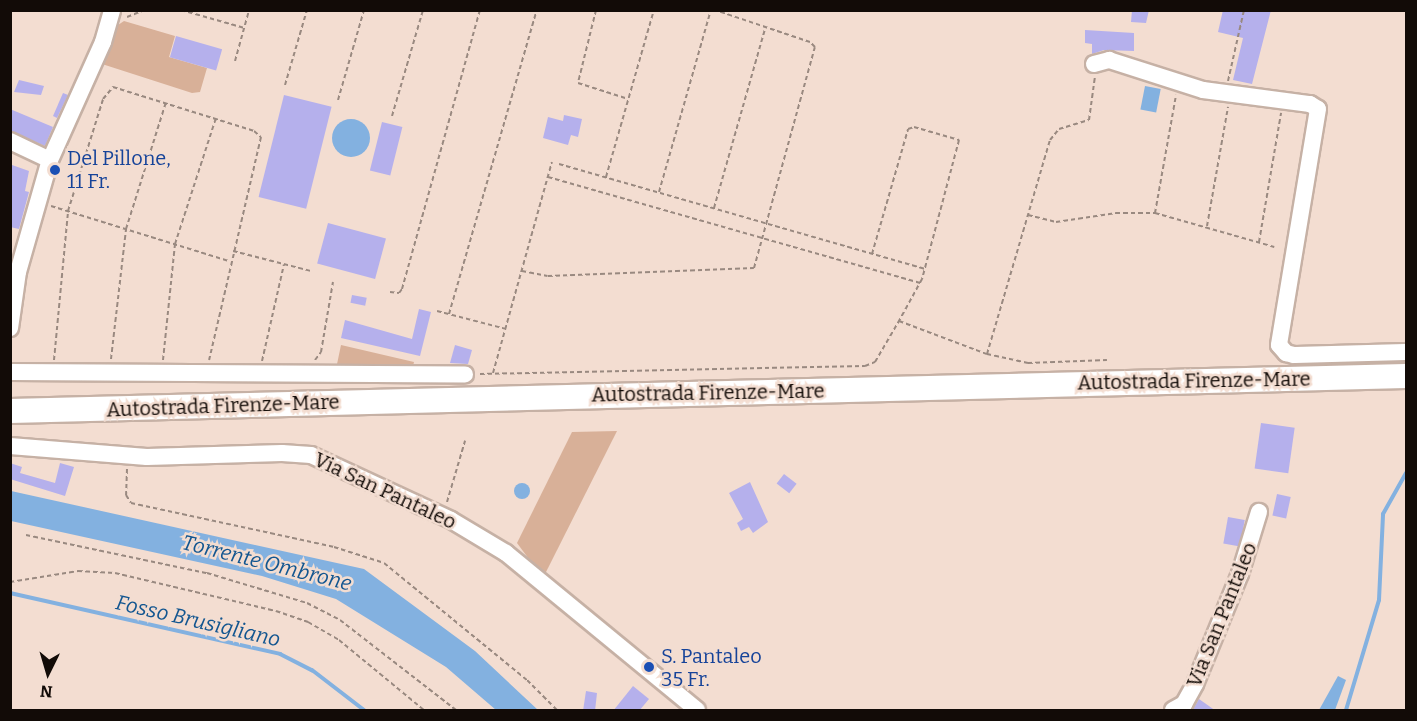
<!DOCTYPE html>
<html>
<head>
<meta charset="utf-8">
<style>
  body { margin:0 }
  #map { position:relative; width:1417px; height:721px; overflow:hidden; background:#f3ddd1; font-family:Bitter,serif }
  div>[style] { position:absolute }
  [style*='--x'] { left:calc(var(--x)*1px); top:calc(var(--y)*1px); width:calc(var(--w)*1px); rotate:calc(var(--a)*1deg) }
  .green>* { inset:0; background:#d8b098 }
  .water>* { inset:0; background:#83b1e0; transform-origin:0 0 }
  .round { border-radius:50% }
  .stream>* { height:4px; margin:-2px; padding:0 2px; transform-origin:2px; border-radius:2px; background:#83b1e0 }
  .building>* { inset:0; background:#b5b0ec; transform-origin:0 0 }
  .path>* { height:2px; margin-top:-1px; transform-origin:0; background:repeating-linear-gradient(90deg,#998980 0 4.5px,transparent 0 7.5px) }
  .roads { filter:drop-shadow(2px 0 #c6b1a5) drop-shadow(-2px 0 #c6b1a5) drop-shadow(0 2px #c6b1a5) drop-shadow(0 -2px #c6b1a5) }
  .minor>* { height:16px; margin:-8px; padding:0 8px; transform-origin:8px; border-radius:8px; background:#fff }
  .highway>* { height:24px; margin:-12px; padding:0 12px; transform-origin:12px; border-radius:12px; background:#fff }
  .dots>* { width:16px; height:16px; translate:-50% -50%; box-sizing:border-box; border:3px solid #f3ddd1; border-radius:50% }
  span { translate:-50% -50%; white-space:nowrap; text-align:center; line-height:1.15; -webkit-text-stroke:5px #f3ddd1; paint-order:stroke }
  .transit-label { font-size:20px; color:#164399 }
  .left { translate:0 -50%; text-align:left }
  .street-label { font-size:20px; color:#120b07 }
  .water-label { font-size:21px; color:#135690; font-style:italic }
  .frame { position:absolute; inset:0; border:12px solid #120b07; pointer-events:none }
  .north { position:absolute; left:18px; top:643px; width:60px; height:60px; -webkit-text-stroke:4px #f3ddd1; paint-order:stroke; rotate:185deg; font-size:16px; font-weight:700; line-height:24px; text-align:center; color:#120b07 }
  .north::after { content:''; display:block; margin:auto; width:21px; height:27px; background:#120b07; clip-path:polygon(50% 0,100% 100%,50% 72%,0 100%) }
</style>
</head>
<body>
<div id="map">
  <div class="green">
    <i style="clip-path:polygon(124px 21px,175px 36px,169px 57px,207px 68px,200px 92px,192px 93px,102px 64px,118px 25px)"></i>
    <i style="clip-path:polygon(341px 345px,414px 362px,412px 371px,336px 369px)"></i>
    <i style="clip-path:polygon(617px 431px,543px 578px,517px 543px,572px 432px)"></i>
  </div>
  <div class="water">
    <i style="left:1145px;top:86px;width:16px;height:24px;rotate:11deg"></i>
    <i class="round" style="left:332px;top:119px;width:38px;height:38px"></i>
    <i class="round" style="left:514px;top:483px;width:16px;height:16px"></i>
    <i style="clip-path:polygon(11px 491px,364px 569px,475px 651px,538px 710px,496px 710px,446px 667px,336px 599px,262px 576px,11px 521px)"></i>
    <i style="clip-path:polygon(1338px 676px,1346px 680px,1335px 710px,1319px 710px)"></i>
  </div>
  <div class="stream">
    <i style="--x:10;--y:593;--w:277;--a:12.7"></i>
    <i style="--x:280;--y:654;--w:36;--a:27"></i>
    <i style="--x:312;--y:670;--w:66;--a:37.6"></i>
    <i style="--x:1346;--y:710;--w:115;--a:-73.3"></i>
    <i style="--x:1379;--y:600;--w:86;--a:-87.3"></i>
    <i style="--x:1383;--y:514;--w:47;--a:-60.7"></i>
  </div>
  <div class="building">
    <i style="clip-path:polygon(1132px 10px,1149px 10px,1146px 23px,1131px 22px)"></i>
    <i style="clip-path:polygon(1223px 10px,1271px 10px,1252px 84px,1233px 80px,1243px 38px,1218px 32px)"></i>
    <i style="clip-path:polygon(1085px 30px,1134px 33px,1134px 51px,1104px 50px,1092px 54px,1092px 44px,1085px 43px)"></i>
    <i style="left:176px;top:36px;width:48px;height:22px;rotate:16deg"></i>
    <i style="clip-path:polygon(19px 80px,44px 86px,41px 95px,14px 92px)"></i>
    <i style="clip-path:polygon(63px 93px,68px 95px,57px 118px,53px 116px)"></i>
    <i style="left:284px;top:95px;width:49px;height:105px;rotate:14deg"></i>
    <i style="clip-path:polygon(10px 109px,53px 127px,45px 146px,10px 131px)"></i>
    <i style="clip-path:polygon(564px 115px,582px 119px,578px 137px,571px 135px,568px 145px,543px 138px,548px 117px,563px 121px)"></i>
    <i style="left:382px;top:122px;width:21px;height:50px;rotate:14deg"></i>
    <i style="clip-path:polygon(12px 165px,29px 171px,25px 191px,29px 192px,19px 229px,10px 227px)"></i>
    <i style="left:328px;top:223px;width:60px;height:42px;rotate:15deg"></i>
    <i style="left:352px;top:295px;width:15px;height:8px;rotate:11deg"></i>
    <i style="clip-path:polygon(419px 309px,431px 312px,420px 356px,341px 338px,345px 320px,412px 339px)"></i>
    <i style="clip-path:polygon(455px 345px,472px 350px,468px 364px,450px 363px)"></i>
    <i style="left:1261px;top:423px;width:34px;height:46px;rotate:8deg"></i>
    <i style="clip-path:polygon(10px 463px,22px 467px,20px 473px,55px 483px,60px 463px,74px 467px,65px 496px,10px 479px)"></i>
    <i style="left:784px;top:474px;width:16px;height:12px;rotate:38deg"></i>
    <i style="clip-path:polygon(750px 482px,768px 522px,753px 533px,749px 527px,741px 531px,737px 523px,743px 519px,729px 493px)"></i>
    <i style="left:1277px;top:494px;width:14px;height:22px;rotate:12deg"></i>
    <i style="left:1228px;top:517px;width:17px;height:27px;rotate:10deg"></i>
    <i style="clip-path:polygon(633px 686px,649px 699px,639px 711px,613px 711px)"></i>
    <i style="clip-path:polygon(586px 691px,597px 693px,595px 711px,583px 711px)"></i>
    <i style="clip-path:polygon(1199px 699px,1216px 711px,1192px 711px)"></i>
  </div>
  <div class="path">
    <i style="--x:181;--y:10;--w:66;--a:15.9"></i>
    <i style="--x:596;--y:10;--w:75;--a:103.9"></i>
    <i style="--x:578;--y:83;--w:52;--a:17.7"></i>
    <i style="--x:127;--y:17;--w:18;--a:-22"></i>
    <i style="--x:235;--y:61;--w:53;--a:-74.6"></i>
    <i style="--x:1228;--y:81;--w:73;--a:-77.3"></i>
    <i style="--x:285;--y:85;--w:78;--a:-73.7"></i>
    <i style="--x:338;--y:100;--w:94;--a:-73.9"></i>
    <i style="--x:392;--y:116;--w:110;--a:-73.7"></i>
    <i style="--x:559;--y:164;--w:382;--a:16"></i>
    <i style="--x:548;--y:177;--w:388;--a:15.9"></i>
    <i style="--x:606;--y:177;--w:174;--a:-74"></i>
    <i style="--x:659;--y:192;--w:189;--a:-74.1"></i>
    <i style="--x:51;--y:206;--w:186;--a:17.2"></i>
    <i style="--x:714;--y:208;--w:186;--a:-74.1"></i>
    <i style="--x:1155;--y:213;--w:120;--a:-79.9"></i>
    <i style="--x:1028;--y:215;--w:29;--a:14"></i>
    <i style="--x:1056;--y:222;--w:61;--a:-8.5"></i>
    <i style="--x:1116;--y:213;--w:39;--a:0"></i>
    <i style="--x:1155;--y:213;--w:124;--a:15.9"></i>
    <i style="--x:1207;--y:226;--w:121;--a:-80"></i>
    <i style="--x:1259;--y:242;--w:131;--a:-80.3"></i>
    <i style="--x:233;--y:251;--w:81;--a:14.4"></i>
    <i style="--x:872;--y:254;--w:130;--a:-73.9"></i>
    <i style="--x:908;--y:129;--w:6;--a:-18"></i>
    <i style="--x:914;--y:127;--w:47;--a:16.1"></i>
    <i style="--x:959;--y:140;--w:144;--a:104.9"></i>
    <i style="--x:922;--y:279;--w:48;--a:118.7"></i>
    <i style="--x:522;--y:271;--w:26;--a:11"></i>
    <i style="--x:548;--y:276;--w:206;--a:-2.2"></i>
    <i style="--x:754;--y:268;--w:229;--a:-74.6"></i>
    <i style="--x:815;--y:47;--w:7;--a:-135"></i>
    <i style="--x:810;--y:42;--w:100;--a:-161.4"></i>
    <i style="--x:390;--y:292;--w:9;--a:6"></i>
    <i style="--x:399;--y:293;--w:5;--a:-53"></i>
    <i style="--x:402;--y:289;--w:290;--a:-74.4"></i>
    <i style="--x:437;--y:311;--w:71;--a:14.6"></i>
    <i style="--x:449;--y:314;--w:316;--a:-73.9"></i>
    <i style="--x:987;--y:354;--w:42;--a:12.4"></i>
    <i style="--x:1028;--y:363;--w:79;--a:-2.2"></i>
    <i style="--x:111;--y:359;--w:131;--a:-83.4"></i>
    <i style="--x:126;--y:229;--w:133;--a:-72.5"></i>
    <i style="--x:54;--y:360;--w:150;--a:-84.6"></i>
    <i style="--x:68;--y:211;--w:117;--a:-72.6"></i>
    <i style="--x:103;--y:99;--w:16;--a:-50"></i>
    <i style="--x:113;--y:87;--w:148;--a:17.3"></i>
    <i style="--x:254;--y:131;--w:9;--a:41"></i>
    <i style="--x:261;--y:137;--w:229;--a:103.1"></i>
    <i style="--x:163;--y:360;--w:117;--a:-84.1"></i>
    <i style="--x:175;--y:244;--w:133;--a:-72"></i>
    <i style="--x:315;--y:360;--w:10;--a:-53"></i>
    <i style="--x:321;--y:352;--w:71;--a:-80.3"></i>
    <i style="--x:262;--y:361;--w:99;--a:-77.2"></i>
    <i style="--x:493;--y:373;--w:219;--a:-74.4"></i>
    <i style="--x:480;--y:374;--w:385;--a:-1.2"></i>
    <i style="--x:865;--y:366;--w:11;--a:-22"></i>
    <i style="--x:875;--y:362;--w:48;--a:-59.7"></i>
    <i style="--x:899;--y:321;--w:94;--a:20.6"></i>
    <i style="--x:987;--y:354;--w:223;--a:-73.6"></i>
    <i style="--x:1050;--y:140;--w:14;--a:-51"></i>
    <i style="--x:1059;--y:129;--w:31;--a:-17"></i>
    <i style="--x:1089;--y:120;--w:44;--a:-82.2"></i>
    <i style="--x:127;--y:469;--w:26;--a:92"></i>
    <i style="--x:126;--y:495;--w:9;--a:58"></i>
    <i style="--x:131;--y:503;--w:208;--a:12.2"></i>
    <i style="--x:334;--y:547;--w:52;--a:17.7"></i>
    <i style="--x:384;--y:563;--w:185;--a:39.3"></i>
    <i style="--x:527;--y:680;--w:42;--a:45"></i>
    <i style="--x:447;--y:502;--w:64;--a:-73.6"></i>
    <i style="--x:26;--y:535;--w:185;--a:11.9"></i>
    <i style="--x:207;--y:573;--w:104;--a:16.7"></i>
    <i style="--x:307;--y:603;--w:37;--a:27"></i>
    <i style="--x:340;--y:620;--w:147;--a:37.8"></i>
    <i style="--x:10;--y:582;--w:69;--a:-9.2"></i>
    <i style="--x:78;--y:571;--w:37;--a:3"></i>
    <i style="--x:115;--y:573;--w:165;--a:13.3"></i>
    <i style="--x:276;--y:611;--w:34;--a:19"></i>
    <i style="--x:308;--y:622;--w:36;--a:30"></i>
    <i style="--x:339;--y:640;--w:110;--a:39.5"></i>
  </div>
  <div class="roads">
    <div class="minor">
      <i style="--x:1094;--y:64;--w:16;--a:-15"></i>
      <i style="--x:1109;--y:60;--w:99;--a:17.7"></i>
      <i style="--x:1203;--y:90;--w:108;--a:7.5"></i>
      <i style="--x:1310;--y:104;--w:9;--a:32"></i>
      <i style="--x:1318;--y:109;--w:239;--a:99.4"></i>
      <i style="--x:1279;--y:345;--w:11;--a:49"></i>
      <i style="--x:1286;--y:353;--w:8;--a:14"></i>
      <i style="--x:1294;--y:355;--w:112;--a:-1.5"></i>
      <i style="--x:10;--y:141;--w:44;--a:25.4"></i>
      <i style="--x:10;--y:328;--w:57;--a:-81.9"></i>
      <i style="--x:18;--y:272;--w:116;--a:-74.1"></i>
      <i style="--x:50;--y:160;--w:129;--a:-65.8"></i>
      <i style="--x:103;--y:42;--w:33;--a:-74"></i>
      <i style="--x:10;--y:372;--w:455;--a:0.3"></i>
      <i style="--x:10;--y:446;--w:137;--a:4.6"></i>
      <i style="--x:147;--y:457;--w:135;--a:-1.7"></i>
      <i style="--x:282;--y:453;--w:29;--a:4"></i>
      <i style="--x:311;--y:455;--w:154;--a:24.9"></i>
      <i style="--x:451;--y:520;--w:64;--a:31"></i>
      <i style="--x:506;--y:553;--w:247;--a:39.4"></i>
      <i style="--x:1173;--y:710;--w:13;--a:-29"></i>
      <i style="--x:1184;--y:704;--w:23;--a:-61"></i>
      <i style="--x:1195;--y:684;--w:119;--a:-67.8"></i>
      <i style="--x:1240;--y:574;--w:65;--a:-73"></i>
    </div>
    <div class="highway">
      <i style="--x:10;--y:411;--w:1396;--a:-1.44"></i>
    </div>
  </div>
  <div class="dots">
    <i style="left:55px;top:170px;background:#1a4fb4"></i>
    <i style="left:649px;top:667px;background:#1a4fb4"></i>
  </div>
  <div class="transit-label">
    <span class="left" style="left:67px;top:170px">Del Pillone,<br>11 Fr.</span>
    <span class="left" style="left:661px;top:668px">S. Pantaleo<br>35 Fr.</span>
  </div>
  <div class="street-label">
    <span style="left:1194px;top:381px;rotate:-1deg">Autostrada Firenze-Mare</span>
    <span style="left:708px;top:393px;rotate:-1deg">Autostrada Firenze-Mare</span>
    <span style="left:223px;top:406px;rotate:-2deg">Autostrada Firenze-Mare</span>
    <span style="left:385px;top:491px;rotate:25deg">Via San Pantaleo</span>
    <span style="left:1222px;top:615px;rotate:-68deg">Via San Pantaleo</span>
  </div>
  <div class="water-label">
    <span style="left:267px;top:563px;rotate:14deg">Torrente Ombrone</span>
    <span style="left:198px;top:621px;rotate:13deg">Fosso Brusigliano</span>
  </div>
  <div class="frame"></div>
  <div class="north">N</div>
</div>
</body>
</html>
